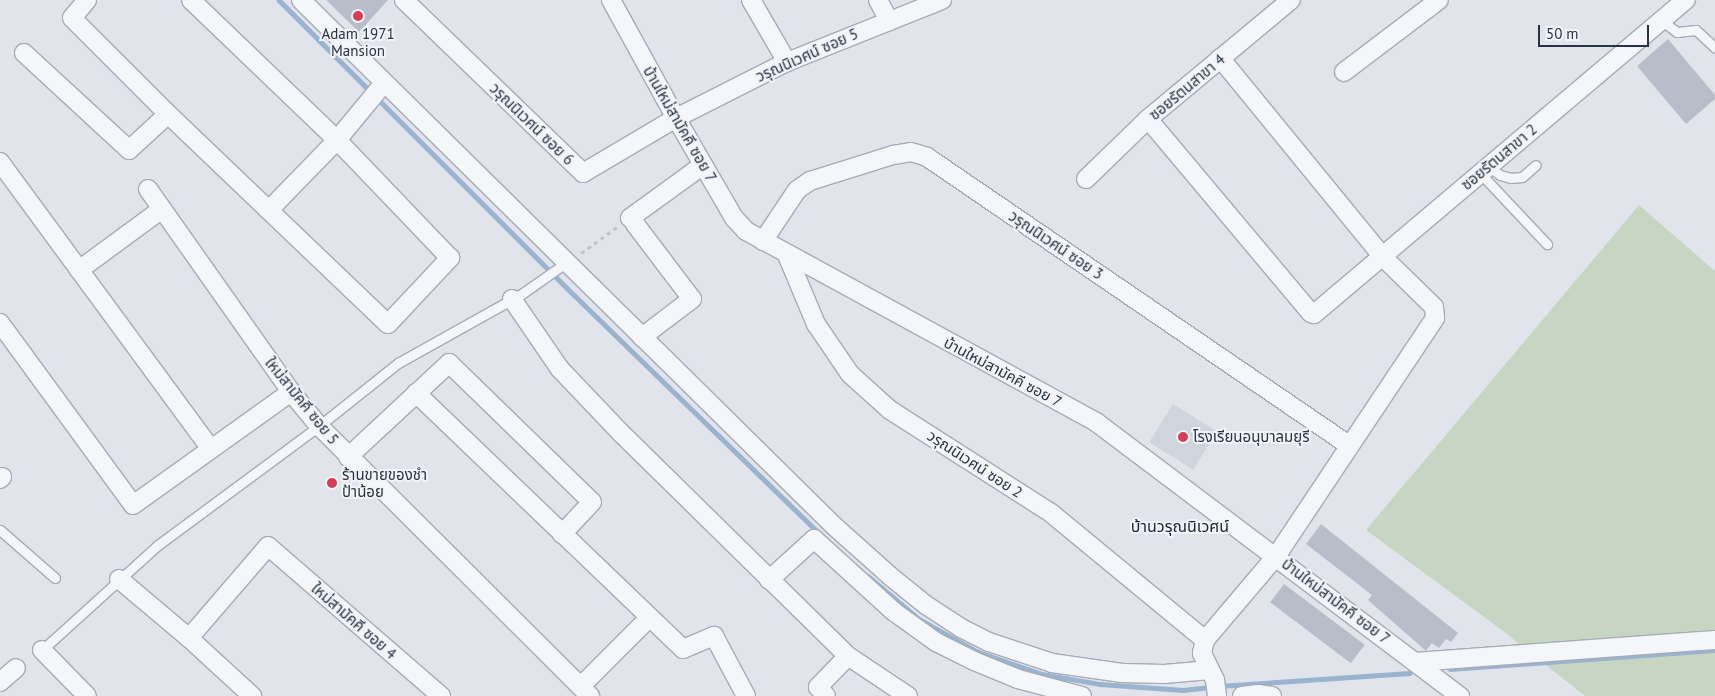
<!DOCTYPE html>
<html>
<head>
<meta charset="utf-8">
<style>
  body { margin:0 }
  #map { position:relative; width:1715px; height:696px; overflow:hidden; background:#e1e5eb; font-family:"PT Sans","Noto Sans Thai",sans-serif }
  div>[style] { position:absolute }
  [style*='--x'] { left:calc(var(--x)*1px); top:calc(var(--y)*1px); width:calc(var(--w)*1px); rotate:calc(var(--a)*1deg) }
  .built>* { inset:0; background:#cfd4dd; transform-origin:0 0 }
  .green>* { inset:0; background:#c7d6c2 }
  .stream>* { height:4.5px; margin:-2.25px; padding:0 2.25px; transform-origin:2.25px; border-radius:2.25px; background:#9ab3ce }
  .building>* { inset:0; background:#b8bec9; transform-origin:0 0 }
  .path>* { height:2.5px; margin-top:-1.25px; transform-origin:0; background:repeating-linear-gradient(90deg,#c0c3ca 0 4px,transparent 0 8px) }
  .roads { filter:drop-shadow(1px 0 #a6acb6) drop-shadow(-1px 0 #a6acb6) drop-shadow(0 1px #a6acb6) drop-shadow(0 -1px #a6acb6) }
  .service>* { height:9px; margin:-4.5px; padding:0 4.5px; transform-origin:4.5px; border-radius:4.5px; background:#f5f6f9 }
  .minor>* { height:18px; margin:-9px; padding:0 9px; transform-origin:9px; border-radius:9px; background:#f5f6f9 }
  .dots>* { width:14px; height:14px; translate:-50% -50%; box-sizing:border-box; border:2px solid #f1f4f8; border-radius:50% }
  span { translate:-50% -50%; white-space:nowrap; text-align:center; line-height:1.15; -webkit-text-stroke:4px #f1f4f8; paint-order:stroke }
  .poi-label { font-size:15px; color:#283244 }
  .left { translate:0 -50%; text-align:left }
  .street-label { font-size:15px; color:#283244 }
  .neighbourhood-label { font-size:16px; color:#1a2335 }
  .scale { position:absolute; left:1538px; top:25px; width:111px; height:22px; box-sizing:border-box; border:2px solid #283244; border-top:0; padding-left:6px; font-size:15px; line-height:18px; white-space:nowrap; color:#283244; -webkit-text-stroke:4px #f1f4f8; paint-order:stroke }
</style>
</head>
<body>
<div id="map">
  <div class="built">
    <i style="left:1173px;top:404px;width:52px;height:45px;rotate:32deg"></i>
  </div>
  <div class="green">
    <i style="clip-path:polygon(1639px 205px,1715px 271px,1715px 696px,1585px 696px,1499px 628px,1366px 530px)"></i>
  </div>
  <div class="stream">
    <i style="--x:279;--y:0;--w:132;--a:45"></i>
    <i style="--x:377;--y:98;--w:269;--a:45"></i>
    <i style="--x:567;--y:288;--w:354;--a:44.2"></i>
    <i style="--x:868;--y:576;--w:67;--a:40.1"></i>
    <i style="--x:919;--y:619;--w:68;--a:29.2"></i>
    <i style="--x:978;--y:652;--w:68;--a:19"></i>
    <i style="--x:1042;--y:674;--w:59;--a:9.8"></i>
    <i style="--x:1100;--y:684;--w:83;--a:4.1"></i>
    <i style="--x:1183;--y:690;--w:28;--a:-6"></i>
    <i style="--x:1450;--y:669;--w:266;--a:-4.1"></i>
    <i style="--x:1219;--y:686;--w:191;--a:-3.9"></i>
  </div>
  <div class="building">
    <i style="clip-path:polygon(326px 0,388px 0,359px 32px)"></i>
    <i style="clip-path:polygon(1668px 39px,1715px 95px,1715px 99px,1686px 124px,1637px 66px)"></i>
    <i style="clip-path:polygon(1321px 524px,1458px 633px,1451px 642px,1446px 639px,1439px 648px,1432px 643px,1426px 651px,1368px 600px,1372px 595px,1306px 544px)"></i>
    <i style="left:1284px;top:584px;width:101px;height:23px;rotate:37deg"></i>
  </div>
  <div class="path">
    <i style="--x:581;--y:253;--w:44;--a:-35.8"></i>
  </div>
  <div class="roads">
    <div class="service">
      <i style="--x:1661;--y:20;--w:20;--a:37"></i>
      <i style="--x:1677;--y:32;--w:19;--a:-6"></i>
      <i style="--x:1696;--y:30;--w:26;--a:43"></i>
      <i style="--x:1488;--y:166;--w:15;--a:37"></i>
      <i style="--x:1500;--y:175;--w:11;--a:15"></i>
      <i style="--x:1511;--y:178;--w:11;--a:-5"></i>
      <i style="--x:1522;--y:177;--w:18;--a:-41"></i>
      <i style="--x:1480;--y:173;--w:98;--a:46.7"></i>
      <i style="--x:0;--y:530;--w:73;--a:41.1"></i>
      <i style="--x:42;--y:650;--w:156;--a:-42.2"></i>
      <i style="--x:158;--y:545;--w:200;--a:-36.5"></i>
      <i style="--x:319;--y:426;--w:101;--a:-38.6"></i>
      <i style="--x:398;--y:363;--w:143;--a:-29.2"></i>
      <i style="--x:523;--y:293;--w:54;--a:-35.2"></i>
    </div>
    <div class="minor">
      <i style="--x:87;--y:0;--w:23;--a:130"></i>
      <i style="--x:72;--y:18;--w:136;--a:45"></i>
      <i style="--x:168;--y:114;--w:304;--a:43.7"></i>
      <i style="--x:388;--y:324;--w:91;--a:-46.8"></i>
      <i style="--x:450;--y:258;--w:163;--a:-133.8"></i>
      <i style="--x:337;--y:140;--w:202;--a:-136.2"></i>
      <i style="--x:301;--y:0;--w:747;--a:44.62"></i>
      <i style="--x:833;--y:525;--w:76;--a:41.8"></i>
      <i style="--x:890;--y:576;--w:46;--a:38.9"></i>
      <i style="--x:926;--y:605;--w:42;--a:33.3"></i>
      <i style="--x:961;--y:628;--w:31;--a:27"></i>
      <i style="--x:989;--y:642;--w:66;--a:18.4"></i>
      <i style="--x:1052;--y:663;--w:71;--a:8.1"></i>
      <i style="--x:1122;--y:673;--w:42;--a:1.4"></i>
      <i style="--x:1164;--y:674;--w:46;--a:-5"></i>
      <i style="--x:404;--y:0;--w:249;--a:44"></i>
      <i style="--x:583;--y:173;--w:108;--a:-30.6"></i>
      <i style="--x:676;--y:118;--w:124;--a:-26.8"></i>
      <i style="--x:787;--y:62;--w:167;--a:-21.8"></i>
      <i style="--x:611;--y:0;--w:135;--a:61.2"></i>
      <i style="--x:676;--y:118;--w:116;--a:59.9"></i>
      <i style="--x:734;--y:218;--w:18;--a:47"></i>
      <i style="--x:746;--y:231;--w:399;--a:28.6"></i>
      <i style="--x:1096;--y:422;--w:456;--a:37"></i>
      <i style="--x:751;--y:0;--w:72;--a:59.9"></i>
      <i style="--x:878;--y:0;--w:24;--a:62"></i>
      <i style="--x:24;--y:53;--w:143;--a:42.7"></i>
      <i style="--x:129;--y:150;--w:53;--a:-42.7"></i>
      <i style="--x:1344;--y:72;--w:119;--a:-37.2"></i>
      <i style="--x:1148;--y:119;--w:253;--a:50"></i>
      <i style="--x:1311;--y:313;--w:3;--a:18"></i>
      <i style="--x:1314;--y:314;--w:487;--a:-40.2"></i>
      <i style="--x:0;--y:162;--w:356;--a:53.7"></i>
      <i style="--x:1086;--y:179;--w:86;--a:-44.1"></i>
      <i style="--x:1148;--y:119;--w:186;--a:-39.8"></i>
      <i style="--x:148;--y:189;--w:248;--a:54.8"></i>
      <i style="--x:291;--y:392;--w:44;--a:50.5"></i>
      <i style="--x:319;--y:426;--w:383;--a:44.9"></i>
      <i style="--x:269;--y:210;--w:98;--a:-45.8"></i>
      <i style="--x:337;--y:140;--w:74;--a:-50.5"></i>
      <i style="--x:630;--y:218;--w:90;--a:-36"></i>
      <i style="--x:635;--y:224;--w:94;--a:52.8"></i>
      <i style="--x:692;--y:299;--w:63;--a:142.8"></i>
      <i style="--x:763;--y:241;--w:61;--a:-56.3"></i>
      <i style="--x:797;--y:190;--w:16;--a:-35"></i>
      <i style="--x:810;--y:181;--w:87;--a:-17.4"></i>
      <i style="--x:893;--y:155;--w:18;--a:-9"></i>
      <i style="--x:911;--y:152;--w:17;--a:17"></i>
      <i style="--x:927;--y:157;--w:512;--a:34.34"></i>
      <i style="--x:787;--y:255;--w:75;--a:67.2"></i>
      <i style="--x:816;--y:324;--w:60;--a:55.8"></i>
      <i style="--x:850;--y:374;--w:54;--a:42"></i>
      <i style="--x:890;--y:410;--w:191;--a:32.6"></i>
      <i style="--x:1051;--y:513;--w:200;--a:39.5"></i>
      <i style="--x:79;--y:270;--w:103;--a:-36.3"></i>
      <i style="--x:512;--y:299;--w:85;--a:55.6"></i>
      <i style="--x:560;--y:369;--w:88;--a:46.4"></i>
      <i style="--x:621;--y:433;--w:318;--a:44.5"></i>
      <i style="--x:848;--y:656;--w:72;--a:33.7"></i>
      <i style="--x:0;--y:323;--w:225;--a:53.8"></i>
      <i style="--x:133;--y:505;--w:194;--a:-35.6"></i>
      <i style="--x:416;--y:393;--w:370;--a:43.8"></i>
      <i style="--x:683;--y:649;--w:34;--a:-23"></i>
      <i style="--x:714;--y:636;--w:68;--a:61.9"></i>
      <i style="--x:348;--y:457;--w:138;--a:-42.9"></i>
      <i style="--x:449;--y:363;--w:199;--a:44.2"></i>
      <i style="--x:592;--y:502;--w:44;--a:133.2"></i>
      <i style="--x:0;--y:479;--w:3;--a:-45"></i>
      <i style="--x:119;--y:579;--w:92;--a:40.1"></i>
      <i style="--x:189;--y:638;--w:86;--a:42.6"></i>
      <i style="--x:769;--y:580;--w:61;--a:-42.3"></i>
      <i style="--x:814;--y:539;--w:107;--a:42.3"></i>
      <i style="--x:893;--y:611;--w:53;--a:35.8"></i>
      <i style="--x:936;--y:642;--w:42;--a:26.6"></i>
      <i style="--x:974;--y:661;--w:48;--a:22.2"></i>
      <i style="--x:1018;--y:679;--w:66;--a:14.9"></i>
      <i style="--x:189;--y:638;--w:121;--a:-49.3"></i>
      <i style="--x:268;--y:546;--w:229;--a:40.9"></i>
      <i style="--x:42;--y:650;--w:64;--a:45.6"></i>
      <i style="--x:1415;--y:662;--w:301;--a:-4.2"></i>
      <i style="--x:0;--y:682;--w:21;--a:-41"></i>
      <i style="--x:581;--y:686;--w:96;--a:-45"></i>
      <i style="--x:826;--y:696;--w:12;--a:-132"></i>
      <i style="--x:818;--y:687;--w:43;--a:-45.9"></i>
      <i style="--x:1217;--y:696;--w:16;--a:-97"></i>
      <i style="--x:1215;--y:680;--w:30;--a:-116"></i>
      <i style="--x:1202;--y:653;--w:13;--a:-77"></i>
      <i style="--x:1205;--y:640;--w:111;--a:-49.7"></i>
      <i style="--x:1277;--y:555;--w:285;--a:-56.3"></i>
      <i style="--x:1435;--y:318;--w:11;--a:-95"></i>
      <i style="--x:1434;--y:307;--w:71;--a:-135.6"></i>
      <i style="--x:1383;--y:257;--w:257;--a:-129.3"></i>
      <i style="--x:1242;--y:696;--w:16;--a:-7"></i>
      <i style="--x:1258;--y:694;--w:14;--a:8"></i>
    </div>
  </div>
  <div class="dots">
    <i style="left:358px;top:16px;background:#d93d55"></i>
    <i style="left:1183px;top:437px;background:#d93d55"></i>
    <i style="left:332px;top:483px;background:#d93d55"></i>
  </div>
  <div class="poi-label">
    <span style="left:358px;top:42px">Adam 1971<br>Mansion</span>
    <span class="left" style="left:1193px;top:437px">โรงเรียนอนุบาลมยุรี</span>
    <span class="left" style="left:342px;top:483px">ร้านขายของชำ<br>ป้าน้อย</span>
  </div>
  <div class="street-label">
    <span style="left:807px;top:55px;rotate:-24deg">วรุณนิเวศน์ ซอย 5</span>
    <span style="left:1187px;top:87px;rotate:-40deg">ซอยรัตนสาขา 4</span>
    <span style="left:532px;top:124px;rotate:44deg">วรุณนิเวศน์ ซอย 6</span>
    <span style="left:680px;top:124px;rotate:60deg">บ้านใหม่สามัคคี ซอย 7</span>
    <span style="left:1499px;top:157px;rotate:-40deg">ซอยรัตนสาขา 2</span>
    <span style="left:1056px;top:245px;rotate:34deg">วรุณนิเวศน์ ซอย 3</span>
    <span style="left:1003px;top:372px;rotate:28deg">บ้านใหม่สามัคคี ซอย 7</span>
    <span style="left:302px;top:401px;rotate:51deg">ใหม่สามัคคี ซอย 5</span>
    <span style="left:975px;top:464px;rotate:33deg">วรุณนิเวศน์ ซอย 2</span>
    <span style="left:1336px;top:601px;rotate:37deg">บ้านใหม่สามัคคี ซอย 7</span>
    <span style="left:354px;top:621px;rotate:41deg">ใหม่สามัคคี ซอย 4</span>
  </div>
  <div class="neighbourhood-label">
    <span style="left:1180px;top:526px">บ้านวรุณนิเวศน์</span>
  </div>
  <div class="scale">50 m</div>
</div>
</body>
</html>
